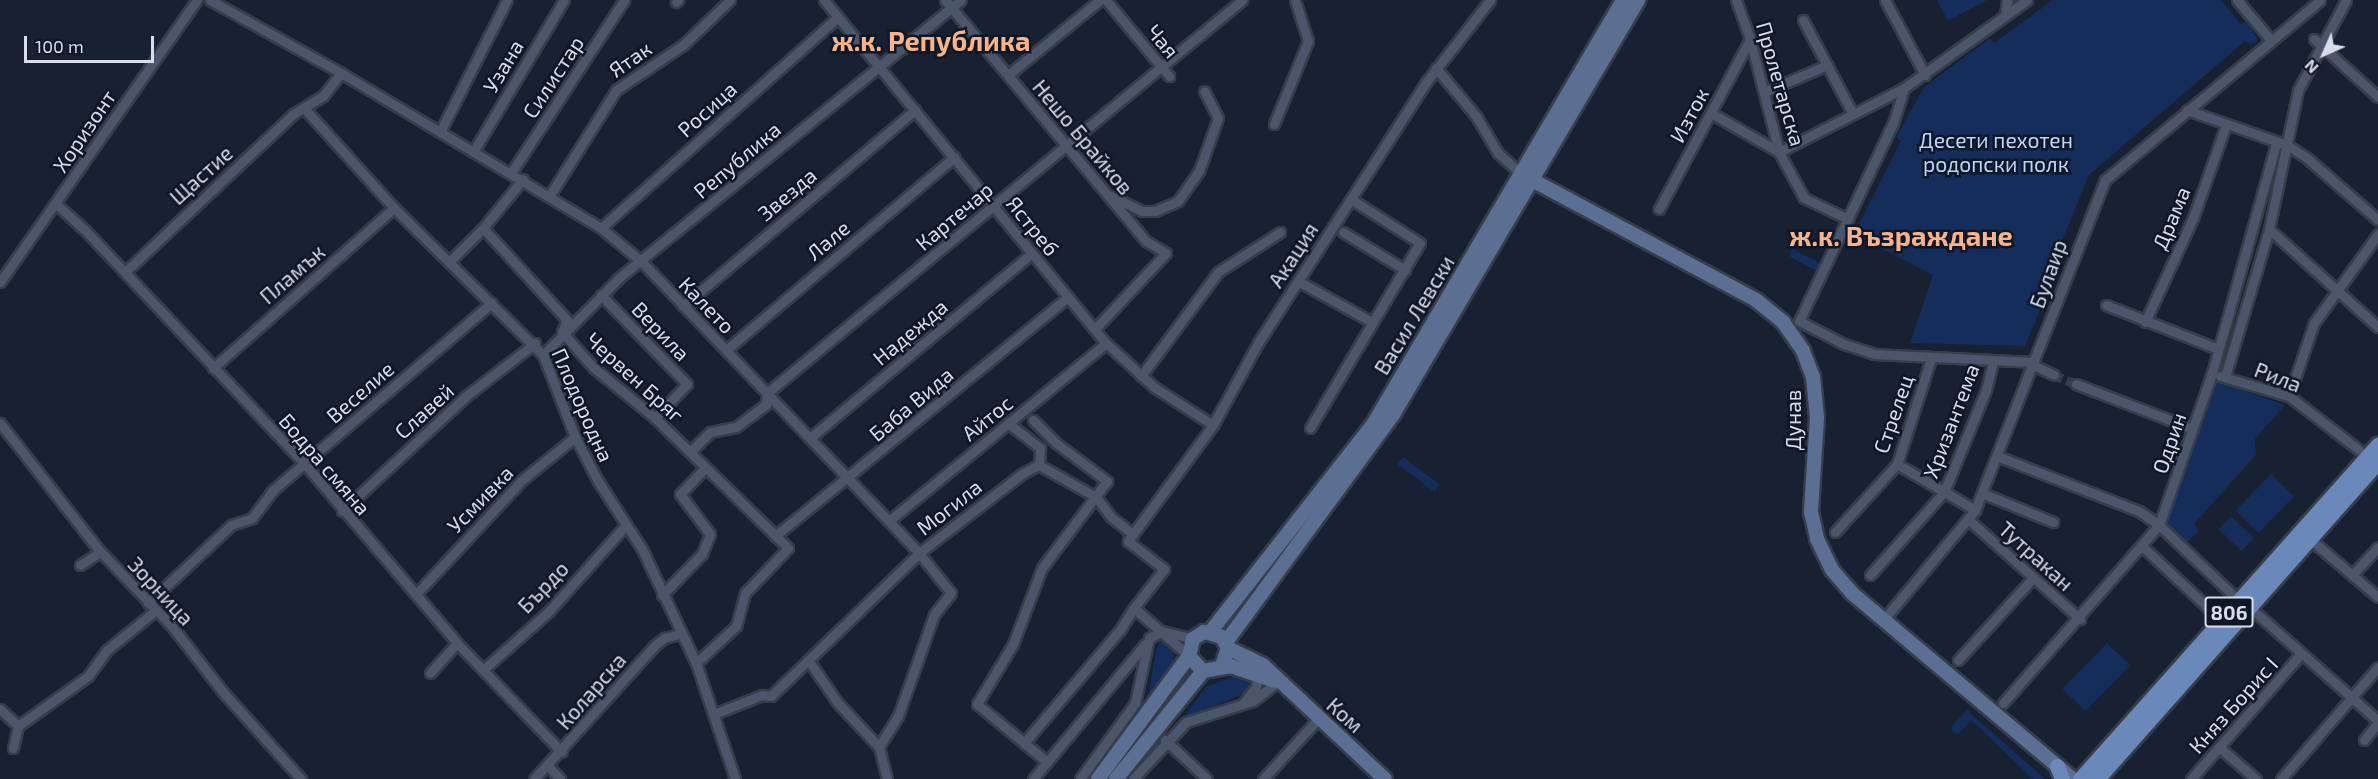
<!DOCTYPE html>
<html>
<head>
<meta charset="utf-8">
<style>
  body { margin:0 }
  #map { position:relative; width:2378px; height:779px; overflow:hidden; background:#172131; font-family:"Exo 2",sans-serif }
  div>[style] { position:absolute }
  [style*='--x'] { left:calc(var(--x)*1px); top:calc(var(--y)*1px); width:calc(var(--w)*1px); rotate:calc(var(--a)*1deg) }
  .green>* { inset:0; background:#142d5a; transform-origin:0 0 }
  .street-tunnel>* { height:9px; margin-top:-4.5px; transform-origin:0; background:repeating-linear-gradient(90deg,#343d4d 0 9px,transparent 0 13.5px) }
  .roads { filter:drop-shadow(2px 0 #363d4b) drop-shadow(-2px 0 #363d4b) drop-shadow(0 2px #363d4b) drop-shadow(0 -2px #363d4b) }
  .street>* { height:9px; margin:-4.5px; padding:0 4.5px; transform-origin:4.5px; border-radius:4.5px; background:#4b566a }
  .secondary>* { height:14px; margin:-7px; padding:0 7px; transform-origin:7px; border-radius:7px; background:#5b6f92 }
  .primary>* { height:15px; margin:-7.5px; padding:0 7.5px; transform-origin:7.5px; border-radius:7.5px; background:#6b88ba }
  span { translate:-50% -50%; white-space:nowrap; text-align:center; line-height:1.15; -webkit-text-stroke:5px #0e1727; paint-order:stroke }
  .shield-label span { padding:2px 4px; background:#0e1727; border:2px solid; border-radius:4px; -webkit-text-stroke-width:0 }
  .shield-label { font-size:20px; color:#d7deea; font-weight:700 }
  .street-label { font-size:21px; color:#d7deea }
  .park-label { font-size:21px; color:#bdd4fa }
  .district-label { font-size:27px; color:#fab289; font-weight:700 }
  .north { position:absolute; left:2294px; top:24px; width:60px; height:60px; -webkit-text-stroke:4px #0e1727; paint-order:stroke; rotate:225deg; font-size:16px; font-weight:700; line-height:24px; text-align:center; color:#d7deea }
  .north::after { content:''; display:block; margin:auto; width:21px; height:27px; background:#d7deea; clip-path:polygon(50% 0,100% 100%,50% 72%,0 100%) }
  .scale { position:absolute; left:24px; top:36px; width:130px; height:27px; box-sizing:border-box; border:3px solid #d7deea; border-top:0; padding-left:8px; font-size:18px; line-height:21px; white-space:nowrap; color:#d7deea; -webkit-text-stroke:4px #0e1727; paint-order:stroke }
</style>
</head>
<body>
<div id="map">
  <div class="green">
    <i style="clip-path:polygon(1937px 0,1987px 0,1948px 21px)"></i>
    <i style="clip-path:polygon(2053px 0,2221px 0,2241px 24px,2247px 21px,2258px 40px,2252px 45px,2245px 41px,2089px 175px,2046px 280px,2051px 284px,2025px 346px,1910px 343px,1933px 275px,1854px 234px,1901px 141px,1896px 137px,1924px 87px,1990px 38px,1994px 43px)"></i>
    <i style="clip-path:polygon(1792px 249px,1820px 263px,1817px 271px,1789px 256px)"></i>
    <i style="clip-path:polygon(2213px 380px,2285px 405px,2255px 439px,2256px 455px,2194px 524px,2199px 530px,2187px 543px,2165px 523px)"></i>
    <i style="left:1403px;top:457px;width:46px;height:9px;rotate:37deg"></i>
    <i style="left:2271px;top:474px;width:32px;height:51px;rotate:44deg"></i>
    <i style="left:2231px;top:516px;width:32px;height:18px;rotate:44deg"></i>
    <i style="clip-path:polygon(1163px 640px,1173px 646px,1174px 668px,1147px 706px,1155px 654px,1159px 642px)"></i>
    <i style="left:2107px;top:643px;width:32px;height:64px;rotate:44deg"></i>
    <i style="clip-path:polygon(1240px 674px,1250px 684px,1245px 693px,1181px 721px,1206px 687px)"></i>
    <i style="clip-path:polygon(1967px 710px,2045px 779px,2033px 779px,1971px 720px,1959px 734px,1953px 732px,1951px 727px)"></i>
  </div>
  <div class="street-tunnel">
    <i style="--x:2054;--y:375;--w:24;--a:22"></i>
  </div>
  <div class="roads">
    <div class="street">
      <i style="--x:210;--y:0;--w:150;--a:29.1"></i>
      <i style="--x:341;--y:73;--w:303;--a:30.8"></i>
      <i style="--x:601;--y:228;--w:53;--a:39.7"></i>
      <i style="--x:642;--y:262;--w:402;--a:46.4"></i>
      <i style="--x:919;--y:553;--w:51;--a:51.3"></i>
      <i style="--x:951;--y:593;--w:28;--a:128"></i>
      <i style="--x:934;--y:615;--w:107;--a:109.6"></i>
      <i style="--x:898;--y:716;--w:36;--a:122"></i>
      <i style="--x:879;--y:747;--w:33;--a:76"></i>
      <i style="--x:824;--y:0;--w:444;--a:50.6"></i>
      <i style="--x:1106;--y:343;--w:65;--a:42.5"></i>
      <i style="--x:1154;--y:387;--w:70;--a:32.8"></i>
      <i style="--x:945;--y:0;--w:314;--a:50.2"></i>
      <i style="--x:1146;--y:241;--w:23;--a:31"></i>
      <i style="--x:1166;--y:253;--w:104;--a:133.1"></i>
      <i style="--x:1106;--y:0;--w:99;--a:50.3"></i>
      <i style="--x:1736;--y:0;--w:41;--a:70.3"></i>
      <i style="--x:1750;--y:39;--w:117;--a:75.6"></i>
      <i style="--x:1779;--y:152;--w:52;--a:61.5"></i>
      <i style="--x:1804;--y:198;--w:49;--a:25.5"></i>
      <i style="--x:1885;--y:0;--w:85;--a:61.9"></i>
      <i style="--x:2027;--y:0;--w:151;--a:144.4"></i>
      <i style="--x:1904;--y:88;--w:37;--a:107"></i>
      <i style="--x:1893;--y:123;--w:219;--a:115.4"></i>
      <i style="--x:1799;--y:321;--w:51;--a:27.1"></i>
      <i style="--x:1844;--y:344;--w:32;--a:18"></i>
      <i style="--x:1874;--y:354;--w:160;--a:2.9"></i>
      <i style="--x:2237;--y:0;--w:51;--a:49.8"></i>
      <i style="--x:676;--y:2;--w:3;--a:-45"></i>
      <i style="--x:2005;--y:15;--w:15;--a:-82"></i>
      <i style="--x:1803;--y:20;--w:104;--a:62"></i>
      <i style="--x:2314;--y:39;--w:86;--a:42.2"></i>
      <i style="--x:1436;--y:68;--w:62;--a:50.2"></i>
      <i style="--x:1476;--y:116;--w:43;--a:59.3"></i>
      <i style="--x:1498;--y:153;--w:31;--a:42"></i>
      <i style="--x:1008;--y:75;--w:119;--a:-39.2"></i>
      <i style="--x:1764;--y:92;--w:69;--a:-23.2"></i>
      <i style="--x:304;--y:108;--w:135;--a:48"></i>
      <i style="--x:394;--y:208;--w:209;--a:44.6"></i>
      <i style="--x:543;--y:355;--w:88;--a:68.7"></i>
      <i style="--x:575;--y:437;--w:50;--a:62.4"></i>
      <i style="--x:598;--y:481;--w:81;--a:57.1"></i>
      <i style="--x:642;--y:549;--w:126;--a:64.7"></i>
      <i style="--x:696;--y:663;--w:122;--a:71.4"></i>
      <i style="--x:2187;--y:110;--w:106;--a:19.3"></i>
      <i style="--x:2287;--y:145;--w:24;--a:33"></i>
      <i style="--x:2307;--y:158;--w:94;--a:41.1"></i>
      <i style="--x:1711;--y:113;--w:78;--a:29.8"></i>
      <i style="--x:1779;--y:152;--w:140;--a:-27.1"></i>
      <i style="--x:1274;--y:124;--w:90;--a:-67.7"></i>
      <i style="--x:1308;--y:41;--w:43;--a:-107.6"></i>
      <i style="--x:440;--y:132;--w:148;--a:-63.1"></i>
      <i style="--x:473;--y:152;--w:177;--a:-59.1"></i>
      <i style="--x:511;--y:173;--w:207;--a:-56.8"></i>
      <i style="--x:550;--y:195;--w:124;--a:-57.8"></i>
      <i style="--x:616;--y:90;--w:81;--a:-33.9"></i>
      <i style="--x:683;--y:45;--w:65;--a:-43.8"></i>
      <i style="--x:1111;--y:196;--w:34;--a:26"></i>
      <i style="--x:1142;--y:211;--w:13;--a:0"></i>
      <i style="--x:1155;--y:211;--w:25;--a:-23"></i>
      <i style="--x:1178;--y:201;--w:37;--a:-55"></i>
      <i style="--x:1199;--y:171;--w:56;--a:-70.3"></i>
      <i style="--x:1218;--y:118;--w:30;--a:-117"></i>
      <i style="--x:56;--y:204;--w:39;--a:42"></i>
      <i style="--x:85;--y:230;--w:320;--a:46.8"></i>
      <i style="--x:304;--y:463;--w:236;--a:49.6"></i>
      <i style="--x:457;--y:643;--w:151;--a:46.1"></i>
      <i style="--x:1659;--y:209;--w:193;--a:-61.8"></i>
      <i style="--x:483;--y:228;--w:125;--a:47.6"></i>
      <i style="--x:567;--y:320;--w:13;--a:113"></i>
      <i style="--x:562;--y:332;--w:48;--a:48.4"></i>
      <i style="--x:594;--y:368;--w:79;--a:39.3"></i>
      <i style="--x:655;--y:418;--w:186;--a:44.3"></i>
      <i style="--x:788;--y:548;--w:62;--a:133.7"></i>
      <i style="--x:745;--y:593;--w:34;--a:105"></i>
      <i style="--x:736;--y:626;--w:54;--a:137.2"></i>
      <i style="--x:601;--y:228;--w:317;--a:-41.7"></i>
      <i style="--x:2269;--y:229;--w:147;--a:42"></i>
      <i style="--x:1343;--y:232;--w:73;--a:31.5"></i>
      <i style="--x:449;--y:262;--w:48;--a:-45"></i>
      <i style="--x:483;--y:228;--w:63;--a:-50.8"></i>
      <i style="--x:125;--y:272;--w:231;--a:-43.2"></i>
      <i style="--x:293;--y:114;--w:35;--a:-31"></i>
      <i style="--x:323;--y:96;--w:29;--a:-52"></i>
      <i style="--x:1298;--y:281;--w:85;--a:29"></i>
      <i style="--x:0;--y:282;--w:344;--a:-55.1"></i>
      <i style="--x:601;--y:295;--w:124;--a:46"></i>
      <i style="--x:687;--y:384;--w:47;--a:133.3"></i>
      <i style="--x:2106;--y:305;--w:120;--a:21.4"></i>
      <i style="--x:683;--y:306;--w:304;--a:-40.2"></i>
      <i style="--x:2145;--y:322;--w:115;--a:-65.2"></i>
      <i style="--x:2193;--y:218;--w:99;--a:-70.5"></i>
      <i style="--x:726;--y:350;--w:299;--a:-40.2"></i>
      <i style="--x:543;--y:355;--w:110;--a:-45.4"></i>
      <i style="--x:620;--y:277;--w:439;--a:-39.1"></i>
      <i style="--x:2033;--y:365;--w:23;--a:25"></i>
      <i style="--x:213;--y:368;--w:242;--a:-41.5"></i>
      <i style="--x:1141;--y:376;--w:129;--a:-53.5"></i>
      <i style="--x:1218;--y:272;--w:74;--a:-32.8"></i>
      <i style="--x:2220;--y:376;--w:72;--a:16.2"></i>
      <i style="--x:2289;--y:396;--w:93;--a:37.6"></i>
      <i style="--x:2225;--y:377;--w:154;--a:-73.4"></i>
      <i style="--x:2269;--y:229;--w:142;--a:-78.2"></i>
      <i style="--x:2298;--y:90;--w:102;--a:-61.9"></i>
      <i style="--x:2076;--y:384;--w:125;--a:21"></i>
      <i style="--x:2289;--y:396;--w:77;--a:-71.1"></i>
      <i style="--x:2314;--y:323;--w:110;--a:-54.3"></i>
      <i style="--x:1033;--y:420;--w:33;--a:45"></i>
      <i style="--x:1056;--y:443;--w:64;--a:36.7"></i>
      <i style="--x:1107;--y:481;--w:109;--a:126.8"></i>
      <i style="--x:1042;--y:568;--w:81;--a:110.9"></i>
      <i style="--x:1013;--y:644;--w:70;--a:121"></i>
      <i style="--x:977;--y:704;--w:91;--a:39.6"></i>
      <i style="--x:0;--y:423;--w:160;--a:52.1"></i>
      <i style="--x:98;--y:549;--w:105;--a:46.2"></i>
      <i style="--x:171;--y:625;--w:85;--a:52.2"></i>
      <i style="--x:223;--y:692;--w:117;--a:48.1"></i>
      <i style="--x:1008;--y:423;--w:41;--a:38"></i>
      <i style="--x:1040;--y:448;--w:17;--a:93"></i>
      <i style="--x:1310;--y:428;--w:215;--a:-59.3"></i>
      <i style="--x:1420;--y:243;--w:82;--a:-147.5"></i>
      <i style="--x:810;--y:438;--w:289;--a:-39.8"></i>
      <i style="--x:690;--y:452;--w:28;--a:-45"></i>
      <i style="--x:710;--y:432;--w:26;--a:-11"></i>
      <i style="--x:736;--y:427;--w:38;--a:-37"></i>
      <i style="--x:766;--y:404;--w:11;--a:-85"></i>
      <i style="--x:767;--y:393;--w:617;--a:-39.6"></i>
      <i style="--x:1997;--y:456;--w:152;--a:21.2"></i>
      <i style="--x:2139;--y:511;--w:24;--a:35"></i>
      <i style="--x:2159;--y:525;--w:108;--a:43.5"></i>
      <i style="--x:1897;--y:464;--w:91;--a:30.5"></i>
      <i style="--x:1982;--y:493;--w:77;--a:22.2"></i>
      <i style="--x:342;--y:511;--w:169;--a:-42.8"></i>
      <i style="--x:466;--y:396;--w:87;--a:-37.5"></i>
      <i style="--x:890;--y:520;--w:279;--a:-39.3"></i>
      <i style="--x:1969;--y:520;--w:149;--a:41.7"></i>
      <i style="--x:1835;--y:532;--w:92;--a:-47.6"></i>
      <i style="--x:1897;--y:464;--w:110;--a:-72.1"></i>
      <i style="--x:1133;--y:534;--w:135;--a:-53.7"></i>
      <i style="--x:1213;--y:425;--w:94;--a:-61.2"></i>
      <i style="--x:1258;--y:343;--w:312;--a:-57.2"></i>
      <i style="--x:1427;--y:81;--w:103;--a:-52.1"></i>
      <i style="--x:775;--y:536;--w:378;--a:-39.2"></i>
      <i style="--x:2310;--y:539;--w:89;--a:40.5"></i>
      <i style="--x:2143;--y:547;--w:104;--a:43.1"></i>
      <i style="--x:80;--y:565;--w:24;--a:-33"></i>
      <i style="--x:1870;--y:575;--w:111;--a:-48.3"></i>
      <i style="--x:1944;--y:492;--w:110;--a:-67.6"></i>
      <i style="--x:1986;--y:390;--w:30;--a:-76"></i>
      <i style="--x:2352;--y:575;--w:38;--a:-47"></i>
      <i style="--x:417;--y:593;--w:154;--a:-47.1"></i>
      <i style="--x:522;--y:480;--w:68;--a:-39.1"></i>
      <i style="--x:662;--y:595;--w:57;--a:-45.7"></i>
      <i style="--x:702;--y:554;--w:22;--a:-68"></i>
      <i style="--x:710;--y:534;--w:50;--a:-126.9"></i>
      <i style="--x:680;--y:494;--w:37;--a:-46"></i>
      <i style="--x:148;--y:603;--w:114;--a:-43.2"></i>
      <i style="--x:231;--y:525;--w:22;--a:-18"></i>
      <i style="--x:252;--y:518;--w:34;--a:-53"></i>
      <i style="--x:272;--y:491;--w:289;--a:-40.6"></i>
      <i style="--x:2255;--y:612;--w:164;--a:41.5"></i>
      <i style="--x:1884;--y:619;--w:142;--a:-50.1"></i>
      <i style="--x:1975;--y:510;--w:355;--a:-68.5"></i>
      <i style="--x:2105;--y:180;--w:280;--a:-39.9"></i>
      <i style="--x:1958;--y:660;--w:111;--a:-47.6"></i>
      <i style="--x:809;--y:661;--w:50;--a:55.7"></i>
      <i style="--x:837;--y:702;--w:62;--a:47"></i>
      <i style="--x:484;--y:669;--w:87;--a:-41.7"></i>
      <i style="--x:549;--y:611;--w:114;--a:-48.2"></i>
      <i style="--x:430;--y:673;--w:40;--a:-48"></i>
      <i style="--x:1244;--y:702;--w:19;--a:-51"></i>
      <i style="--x:1256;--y:687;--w:13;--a:-81"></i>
      <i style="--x:2003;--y:703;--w:237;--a:-48.8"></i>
      <i style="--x:2159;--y:525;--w:161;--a:-70.8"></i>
      <i style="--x:2212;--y:373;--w:238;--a:-74.4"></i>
      <i style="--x:0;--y:709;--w:25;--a:43"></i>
      <i style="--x:714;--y:714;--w:52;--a:-21.6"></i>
      <i style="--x:762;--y:695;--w:9;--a:6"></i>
      <i style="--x:771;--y:696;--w:206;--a:-44"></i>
      <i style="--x:919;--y:553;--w:131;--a:-37.6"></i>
      <i style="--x:1023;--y:473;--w:18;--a:-27"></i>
      <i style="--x:1039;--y:465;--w:65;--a:29.3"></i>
      <i style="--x:1096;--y:497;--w:25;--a:53"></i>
      <i style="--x:1111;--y:517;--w:28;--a:38"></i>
      <i style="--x:1133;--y:534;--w:9;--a:126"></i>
      <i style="--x:1128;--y:541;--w:46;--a:37.9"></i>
      <i style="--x:1164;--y:569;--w:49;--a:127.6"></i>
      <i style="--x:1165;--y:740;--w:57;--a:42.9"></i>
      <i style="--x:2364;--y:740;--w:22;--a:-51"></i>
      <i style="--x:1024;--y:743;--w:148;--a:-49.7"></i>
      <i style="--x:1120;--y:630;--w:26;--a:-58"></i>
      <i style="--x:1134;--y:608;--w:73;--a:41.1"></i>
      <i style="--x:2219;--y:747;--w:49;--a:40.9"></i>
      <i style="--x:13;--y:748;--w:23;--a:-77"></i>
      <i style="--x:18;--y:726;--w:86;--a:-35.5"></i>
      <i style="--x:88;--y:676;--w:32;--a:-54"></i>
      <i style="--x:107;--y:650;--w:63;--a:-39.2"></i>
      <i style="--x:548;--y:766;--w:18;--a:47"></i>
      <i style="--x:534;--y:779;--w:179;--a:-47.9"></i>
      <i style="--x:654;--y:646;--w:13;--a:-39"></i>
      <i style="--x:664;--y:638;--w:16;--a:-14"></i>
      <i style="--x:1033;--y:779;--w:175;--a:-50.3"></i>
      <i style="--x:1080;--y:779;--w:94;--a:-54.1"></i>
      <i style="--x:1135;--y:703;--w:66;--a:-77.8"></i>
      <i style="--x:1149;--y:638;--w:15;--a:-28"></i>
      <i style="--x:1162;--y:631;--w:32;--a:14"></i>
      <i style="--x:1133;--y:779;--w:78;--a:-47.1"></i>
      <i style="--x:1186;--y:722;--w:70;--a:-17.4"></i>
      <i style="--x:1253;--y:701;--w:31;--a:-38"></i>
      <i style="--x:1263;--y:779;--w:81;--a:-47.5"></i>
      <i style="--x:2191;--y:779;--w:167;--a:-48.7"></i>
      <i style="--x:2281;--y:779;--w:148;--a:-49.1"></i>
    </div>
    <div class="secondary">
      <i style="--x:1521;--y:174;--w:267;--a:28.2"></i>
      <i style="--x:1756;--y:300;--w:35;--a:39"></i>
      <i style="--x:1783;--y:322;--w:35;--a:55"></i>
      <i style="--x:1803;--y:351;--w:28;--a:69"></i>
      <i style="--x:1813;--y:377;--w:41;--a:84.4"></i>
      <i style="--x:1817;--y:418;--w:94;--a:93.7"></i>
      <i style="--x:1811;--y:512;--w:28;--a:77"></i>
      <i style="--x:1817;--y:539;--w:34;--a:64"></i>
      <i style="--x:1832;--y:570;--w:32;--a:49"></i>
      <i style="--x:1853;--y:594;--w:287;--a:40.1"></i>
      <i style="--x:1211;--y:631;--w:264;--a:-51.9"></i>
      <i style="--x:1374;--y:423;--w:491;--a:-59.5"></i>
      <i style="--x:1226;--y:642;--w:284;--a:-53.7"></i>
      <i style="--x:1394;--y:413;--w:480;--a:-59.4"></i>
      <i style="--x:1228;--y:648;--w:39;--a:26"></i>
      <i style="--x:1263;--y:665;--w:167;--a:43.1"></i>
      <i style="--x:1222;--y:666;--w:19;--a:-72"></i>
      <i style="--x:1228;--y:648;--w:13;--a:-119"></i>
      <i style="--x:1222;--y:637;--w:19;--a:-164"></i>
      <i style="--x:1204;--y:632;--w:13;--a:148"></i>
      <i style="--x:1193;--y:639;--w:17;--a:103"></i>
      <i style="--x:1189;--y:656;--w:21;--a:47"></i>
      <i style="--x:1203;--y:671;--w:28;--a:-10"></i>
      <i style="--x:1231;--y:666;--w:46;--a:18.8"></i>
      <i style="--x:1098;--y:779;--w:153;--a:-53.5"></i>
      <i style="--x:1116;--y:779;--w:139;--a:-51.1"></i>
    </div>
    <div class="primary">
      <i style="--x:2057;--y:766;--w:14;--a:69"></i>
      <i style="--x:2080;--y:779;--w:448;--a:-48.3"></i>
      <i style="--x:2097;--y:779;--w:424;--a:-48.5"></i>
    </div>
  </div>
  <div class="shield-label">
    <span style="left:2229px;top:612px">806</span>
  </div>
  <div class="street-label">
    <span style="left:1163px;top:41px;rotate:50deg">Чая</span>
    <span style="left:630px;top:59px;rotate:-35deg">Ятак</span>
    <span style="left:503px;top:66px;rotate:-59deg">Узана</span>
    <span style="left:553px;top:77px;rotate:-57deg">Силистар</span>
    <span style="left:1781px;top:84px;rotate:74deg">Пролетарска</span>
    <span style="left:707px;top:109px;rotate:-42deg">Росица</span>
    <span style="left:1689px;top:115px;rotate:-62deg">Изток</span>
    <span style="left:84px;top:131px;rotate:-56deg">Хоризонт</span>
    <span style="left:1083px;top:137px;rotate:50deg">Нешо Брайков</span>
    <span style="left:737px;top:160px;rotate:-40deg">Република</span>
    <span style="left:201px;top:175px;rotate:-42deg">Щастие</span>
    <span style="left:787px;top:194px;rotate:-40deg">Звезда</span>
    <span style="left:954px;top:216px;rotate:-40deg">Картечар</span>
    <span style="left:2171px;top:218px;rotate:-67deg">Драма</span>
    <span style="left:1033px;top:226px;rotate:51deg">Ястреб</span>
    <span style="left:828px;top:240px;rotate:-40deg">Лале</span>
    <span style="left:1293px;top:255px;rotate:-57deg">Акация</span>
    <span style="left:292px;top:274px;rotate:-41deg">Пламък</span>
    <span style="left:2048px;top:274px;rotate:-70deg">Булаир</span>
    <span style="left:707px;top:305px;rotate:46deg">Калето</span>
    <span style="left:1414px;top:315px;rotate:-59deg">Васил Левски</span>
    <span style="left:661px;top:331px;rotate:46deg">Верила</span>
    <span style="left:910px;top:332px;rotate:-40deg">Надежда</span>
    <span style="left:635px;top:377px;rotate:42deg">Червен Бряг</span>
    <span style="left:2278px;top:377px;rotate:21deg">Рила</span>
    <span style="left:360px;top:392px;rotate:-41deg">Веселие</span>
    <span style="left:911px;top:404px;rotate:-40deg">Баба Вида</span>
    <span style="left:583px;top:405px;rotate:66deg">Плодородна</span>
    <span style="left:424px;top:411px;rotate:-42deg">Славей</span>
    <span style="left:1893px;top:414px;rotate:-71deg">Стрелец</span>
    <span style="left:987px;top:418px;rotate:-39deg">Айтос</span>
    <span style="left:1793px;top:420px;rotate:-90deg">Дунав</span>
    <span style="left:1951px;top:421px;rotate:-69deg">Хризантема</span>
    <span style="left:2169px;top:443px;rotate:-71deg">Одрин</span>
    <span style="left:325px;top:464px;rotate:49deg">Бодра смяна</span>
    <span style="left:480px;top:499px;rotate:-46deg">Усмивка</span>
    <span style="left:949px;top:507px;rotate:-38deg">Могила</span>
    <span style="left:2036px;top:556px;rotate:42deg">Тутракан</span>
    <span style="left:543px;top:587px;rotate:-46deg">Бърдо</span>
    <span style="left:161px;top:591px;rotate:47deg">Зорница</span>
    <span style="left:591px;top:691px;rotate:-49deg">Коларска</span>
    <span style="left:2233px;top:705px;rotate:-48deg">Княз Борис I</span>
    <span style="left:1345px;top:715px;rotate:42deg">Ком</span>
  </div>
  <div class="park-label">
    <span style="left:1996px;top:152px">Десети пехотен<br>родопски полк</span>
  </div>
  <div class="district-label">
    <span style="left:931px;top:41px">ж.к. Република</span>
    <span style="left:1901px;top:236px">ж.к. Възраждане</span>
  </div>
  <div class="north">N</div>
  <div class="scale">100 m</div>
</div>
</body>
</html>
